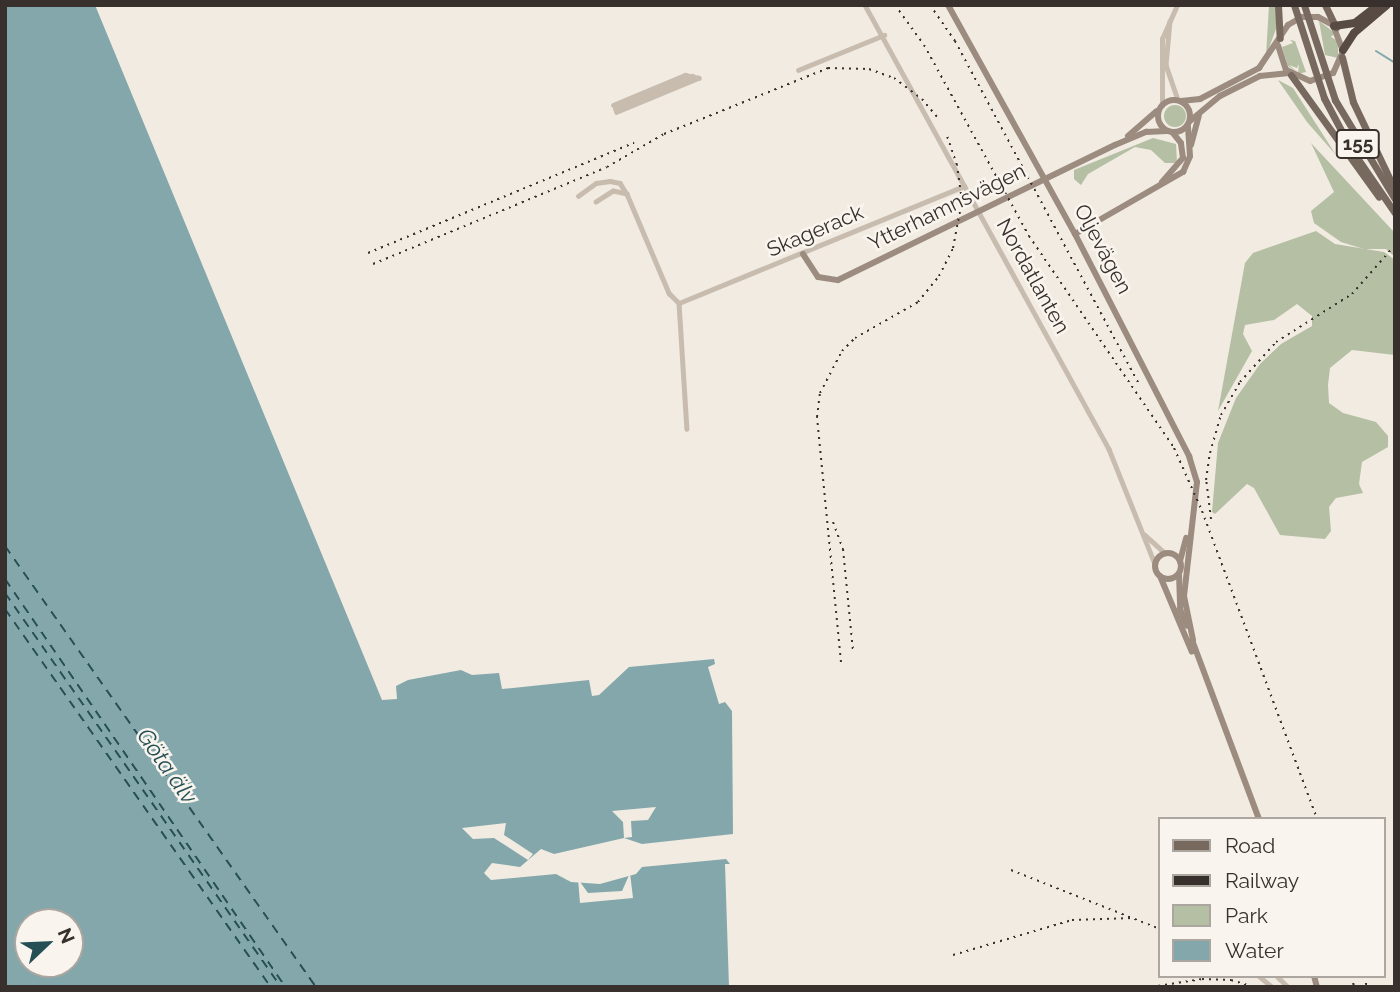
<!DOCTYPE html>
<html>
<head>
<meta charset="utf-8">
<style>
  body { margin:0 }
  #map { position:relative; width:1400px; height:992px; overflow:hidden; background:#f1ebe2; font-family:Raleway,sans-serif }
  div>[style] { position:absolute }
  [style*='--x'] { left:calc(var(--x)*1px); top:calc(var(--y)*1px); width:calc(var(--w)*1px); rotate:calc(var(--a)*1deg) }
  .green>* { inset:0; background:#b4bfa3 }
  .round { border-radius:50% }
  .water>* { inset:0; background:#84a7ab }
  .pier>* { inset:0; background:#f1ebe2 }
  .stream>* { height:2px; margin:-1px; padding:0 1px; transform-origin:1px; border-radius:1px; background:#84a7ab }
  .ferry>* { height:2px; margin-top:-1px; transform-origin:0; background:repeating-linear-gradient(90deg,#264f55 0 9px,transparent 0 16px) }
  .street>* { height:4.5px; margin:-2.25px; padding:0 2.25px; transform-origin:2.25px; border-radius:2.25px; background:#c8bcaf }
  .secondary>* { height:6px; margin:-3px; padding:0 3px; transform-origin:3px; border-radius:3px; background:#9c8c80 }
  .secondary>.ring { margin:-3px; padding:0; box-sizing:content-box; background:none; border:6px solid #9c8c80; border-radius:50% }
  .primary>* { height:7px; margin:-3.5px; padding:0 3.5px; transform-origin:3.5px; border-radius:3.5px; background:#78695f }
  .highway>* { height:8px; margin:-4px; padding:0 4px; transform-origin:4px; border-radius:4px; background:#584b44 }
  .rail>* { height:2px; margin-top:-1px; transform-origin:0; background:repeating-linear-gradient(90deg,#38302c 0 2px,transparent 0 7px) }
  span { translate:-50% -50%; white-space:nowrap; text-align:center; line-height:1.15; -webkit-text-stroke:5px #f9f5ee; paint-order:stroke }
  .shield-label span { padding:2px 5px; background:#f9f5ee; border:2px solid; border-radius:5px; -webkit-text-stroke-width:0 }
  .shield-label { font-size:19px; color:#38302c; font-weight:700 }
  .street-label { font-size:21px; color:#38302c }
  .water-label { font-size:23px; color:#264f55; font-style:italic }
  .frame { position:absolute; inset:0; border:7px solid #38302c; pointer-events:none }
  .legend { position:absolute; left:1158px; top:817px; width:228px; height:161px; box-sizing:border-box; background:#f9f5ee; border:2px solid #aca6a0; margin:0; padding:9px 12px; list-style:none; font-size:21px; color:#38302c }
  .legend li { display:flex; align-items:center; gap:14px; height:35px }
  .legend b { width:35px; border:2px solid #aca6a0 }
  .north { position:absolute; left:14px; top:908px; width:70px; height:70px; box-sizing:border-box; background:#f9f5ee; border:2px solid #aca6a0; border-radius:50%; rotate:67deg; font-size:19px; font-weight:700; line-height:28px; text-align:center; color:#38302c }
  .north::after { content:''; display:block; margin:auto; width:24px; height:32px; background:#264f55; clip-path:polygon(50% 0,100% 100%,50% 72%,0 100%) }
</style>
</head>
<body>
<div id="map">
  <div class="green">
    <i style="clip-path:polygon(1269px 5px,1276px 5px,1276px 29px,1266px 56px)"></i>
    <i style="clip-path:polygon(1319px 21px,1335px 33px,1331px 37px,1338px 41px,1338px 58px,1325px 55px)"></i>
    <i style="clip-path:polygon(1290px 40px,1295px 41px,1306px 72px,1298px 74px,1299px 64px,1297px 68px,1289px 65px,1297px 72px,1288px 66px,1282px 47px,1293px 43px)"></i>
    <i style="clip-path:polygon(1278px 80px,1293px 88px,1336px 155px,1307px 122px)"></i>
    <i class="round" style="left:1164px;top:105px;width:22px;height:22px"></i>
    <i style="clip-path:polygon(1153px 138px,1176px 144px,1177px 163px,1165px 163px,1151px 150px,1135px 147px,1088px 174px,1081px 185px,1074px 179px,1074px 170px)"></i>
    <i style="clip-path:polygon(1311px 143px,1395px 233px,1395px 257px,1386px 249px,1364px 249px,1341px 242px,1314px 223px,1311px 211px,1334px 192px)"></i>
    <i style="clip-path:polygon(1316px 231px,1335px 244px,1384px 252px,1395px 260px,1395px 355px,1352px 350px,1330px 368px,1328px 385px,1329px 403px,1343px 413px,1376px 422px,1388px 436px,1388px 447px,1362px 462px,1359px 484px,1363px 493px,1336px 498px,1329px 507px,1331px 531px,1325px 539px,1280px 535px,1254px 488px,1247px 484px,1215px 514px,1212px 512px,1218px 443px,1236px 398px,1260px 364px,1281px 344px,1312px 326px,1312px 316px,1297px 304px,1274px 320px,1245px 325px,1243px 334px,1252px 351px,1218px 411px,1245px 263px,1253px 253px)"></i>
  </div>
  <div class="water">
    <i style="clip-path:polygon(evenodd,5px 5px,95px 5px,382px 700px,397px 699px,396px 686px,408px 680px,461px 670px,472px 675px,499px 673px,502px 689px,589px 680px,592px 696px,599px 695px,629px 667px,714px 659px,715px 664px,708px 667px,719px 704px,725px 702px,732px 711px,733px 834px,642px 844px,624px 838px,554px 854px,541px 849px,520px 867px,492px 863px,484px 873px,491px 880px,556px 874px,571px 882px,600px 884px,636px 874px,642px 867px,726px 859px,730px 864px,725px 864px,729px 987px,5px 987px,5px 5px,28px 922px,70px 922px,70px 964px,28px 964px,28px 922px)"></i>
  </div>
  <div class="pier">
    <i style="clip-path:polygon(656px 807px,648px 820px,631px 821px,632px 837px,624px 838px,623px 822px,612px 811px)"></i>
    <i style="clip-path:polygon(506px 823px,504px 835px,533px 854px,528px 860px,494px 838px,473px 839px,462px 828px)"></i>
    <i style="clip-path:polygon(630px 873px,633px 898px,580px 903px,578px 879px,588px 893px,622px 891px)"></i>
  </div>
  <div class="stream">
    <i style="--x:1376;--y:51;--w:22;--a:32"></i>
  </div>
  <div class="ferry">
    <i style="--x:5;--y:546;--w:540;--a:54.81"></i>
    <i style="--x:5;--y:579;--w:495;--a:55.5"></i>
    <i style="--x:5;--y:593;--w:481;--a:55"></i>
    <i style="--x:5;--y:609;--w:462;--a:54.9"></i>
  </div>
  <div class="street">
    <i style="--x:865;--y:5;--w:507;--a:61.21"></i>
    <i style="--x:1109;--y:449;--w:124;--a:68.2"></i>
    <i style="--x:1170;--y:21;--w:44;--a:95.2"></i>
    <i style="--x:1166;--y:65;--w:37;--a:71"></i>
    <i style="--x:798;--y:70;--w:93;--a:-22.1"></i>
    <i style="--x:613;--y:105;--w:78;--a:-22.6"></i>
    <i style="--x:685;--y:75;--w:14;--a:12"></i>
    <i style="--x:1162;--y:106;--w:67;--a:-90"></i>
    <i style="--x:1162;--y:39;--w:37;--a:-66"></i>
    <i style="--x:615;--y:109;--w:84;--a:-23.2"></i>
    <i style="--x:616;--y:112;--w:89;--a:-22.5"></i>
    <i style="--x:627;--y:194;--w:108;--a:67"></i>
    <i style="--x:669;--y:293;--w:14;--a:45"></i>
    <i style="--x:679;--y:303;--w:126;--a:86.4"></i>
    <i style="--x:578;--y:196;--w:22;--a:-36"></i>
    <i style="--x:596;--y:183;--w:14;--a:-8"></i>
    <i style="--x:610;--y:181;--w:10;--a:11"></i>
    <i style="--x:620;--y:183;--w:13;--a:58"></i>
    <i style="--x:627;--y:194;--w:14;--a:-168"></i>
    <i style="--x:613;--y:191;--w:20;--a:147"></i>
    <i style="--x:679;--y:303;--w:308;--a:-22.3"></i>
    <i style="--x:1145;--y:535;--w:27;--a:42"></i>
    <i style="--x:1259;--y:976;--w:17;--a:40"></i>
    <i style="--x:1277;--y:976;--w:16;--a:45"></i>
  </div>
  <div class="secondary">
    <i style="--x:948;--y:5;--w:262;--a:61"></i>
    <i style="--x:1075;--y:234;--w:250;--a:62.8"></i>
    <i style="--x:1189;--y:456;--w:27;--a:73"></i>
    <i style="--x:1197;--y:482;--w:115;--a:96.5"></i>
    <i style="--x:1184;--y:596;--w:45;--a:78.4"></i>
    <i class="ring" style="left:1158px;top:100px;width:26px;height:26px"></i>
    <i style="--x:1181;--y:101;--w:19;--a:-6"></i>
    <i style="--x:1200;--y:99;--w:67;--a:-27.7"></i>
    <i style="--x:1259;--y:68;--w:52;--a:-56"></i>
    <i style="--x:1288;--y:25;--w:16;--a:-30"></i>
    <i style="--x:1302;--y:17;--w:16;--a:0"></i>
    <i style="--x:1318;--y:17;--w:17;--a:28"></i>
    <i style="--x:1333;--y:25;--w:28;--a:69"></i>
    <i style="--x:1343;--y:51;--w:24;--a:114"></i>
    <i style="--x:1333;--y:73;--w:24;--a:161"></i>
    <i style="--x:1310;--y:81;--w:26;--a:-155"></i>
    <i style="--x:1286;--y:70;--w:26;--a:-108"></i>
    <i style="--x:1190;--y:121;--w:39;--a:-40"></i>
    <i style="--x:1220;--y:96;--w:45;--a:-26.6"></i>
    <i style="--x:1260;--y:76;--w:29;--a:-6"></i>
    <i style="--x:1128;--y:136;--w:38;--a:-41"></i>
    <i style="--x:1191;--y:145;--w:30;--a:-75"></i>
    <i style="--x:1162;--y:182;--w:32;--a:-49"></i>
    <i style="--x:1183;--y:158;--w:15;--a:-98"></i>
    <i style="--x:1181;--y:143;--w:14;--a:-129"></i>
    <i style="--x:1075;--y:234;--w:125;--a:-29.9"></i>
    <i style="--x:1183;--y:172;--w:17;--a:-66"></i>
    <i style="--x:1190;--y:156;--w:31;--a:-94"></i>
    <i style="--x:803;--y:254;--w:27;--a:57"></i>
    <i style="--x:818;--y:277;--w:20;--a:9"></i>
    <i style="--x:838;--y:280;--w:308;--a:-26"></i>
    <i style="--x:1115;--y:145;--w:34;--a:-23"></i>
    <i style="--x:1146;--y:132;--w:21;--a:-3"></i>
    <i class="ring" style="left:1155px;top:553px;width:20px;height:20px"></i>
    <i style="--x:1180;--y:561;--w:24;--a:-75"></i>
    <i style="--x:1179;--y:574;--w:35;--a:88"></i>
    <i style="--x:1180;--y:609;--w:18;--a:68"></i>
    <i style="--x:1160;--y:576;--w:82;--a:67.2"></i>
    <i style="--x:1192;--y:640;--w:191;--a:69.5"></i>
    <i style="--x:1314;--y:976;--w:11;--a:75"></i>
  </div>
  <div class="primary">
    <i style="--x:1278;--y:5;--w:33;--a:87"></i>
    <i style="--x:1294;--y:5;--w:98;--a:72.1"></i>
    <i style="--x:1324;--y:98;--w:58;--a:62.1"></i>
    <i style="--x:1351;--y:149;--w:78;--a:55.5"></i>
    <i style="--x:1304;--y:5;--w:100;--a:71.9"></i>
    <i style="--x:1335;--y:100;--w:116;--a:58.8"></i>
    <i style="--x:1325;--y:5;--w:25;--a:64"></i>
    <i style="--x:1342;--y:57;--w:46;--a:76.3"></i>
    <i style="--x:1353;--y:102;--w:98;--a:64.5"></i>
    <i style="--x:1291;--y:75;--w:150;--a:54.2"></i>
  </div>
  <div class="highway">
    <i style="--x:1334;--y:26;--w:21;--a:-8"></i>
    <i style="--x:1355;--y:23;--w:29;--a:-38"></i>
    <i style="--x:1343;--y:50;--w:20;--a:-57"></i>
    <i style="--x:1354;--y:33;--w:43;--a:-40.3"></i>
  </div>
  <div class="rail">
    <i style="--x:895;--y:5;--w:49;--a:54.1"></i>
    <i style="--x:924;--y:45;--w:218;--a:61.2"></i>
    <i style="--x:1029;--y:236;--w:257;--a:55.6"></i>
    <i style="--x:1174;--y:448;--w:69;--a:66"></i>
    <i style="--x:1202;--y:511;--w:329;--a:69.5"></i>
    <i style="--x:930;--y:5;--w:44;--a:55.2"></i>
    <i style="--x:955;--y:41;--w:389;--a:61.8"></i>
    <i style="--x:368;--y:253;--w:288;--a:-22.5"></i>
    <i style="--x:373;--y:264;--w:253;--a:-22.5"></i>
    <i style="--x:607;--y:167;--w:66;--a:-30.1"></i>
    <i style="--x:664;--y:134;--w:177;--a:-21.9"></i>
    <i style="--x:828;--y:68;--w:41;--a:1.4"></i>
    <i style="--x:869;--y:69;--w:27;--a:20"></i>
    <i style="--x:894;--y:78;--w:35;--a:37"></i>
    <i style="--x:922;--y:99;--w:25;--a:50"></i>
    <i style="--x:1211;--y:519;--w:39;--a:-97"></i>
    <i style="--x:1206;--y:480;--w:27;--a:-82"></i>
    <i style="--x:1210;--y:453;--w:40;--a:-74"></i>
    <i style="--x:1221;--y:415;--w:38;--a:-60"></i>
    <i style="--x:1240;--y:382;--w:54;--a:-48"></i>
    <i style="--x:1276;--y:342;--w:90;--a:-32.3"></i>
    <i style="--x:1352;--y:294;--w:65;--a:-48.7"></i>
    <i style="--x:833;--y:522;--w:29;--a:70"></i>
    <i style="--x:843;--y:549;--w:102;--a:84.4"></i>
    <i style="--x:841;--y:662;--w:246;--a:-95.6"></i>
    <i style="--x:817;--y:417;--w:24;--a:-83"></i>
    <i style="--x:820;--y:393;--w:47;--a:-62.4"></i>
    <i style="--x:842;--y:351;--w:18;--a:-45"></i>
    <i style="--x:855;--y:338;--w:73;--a:-29.7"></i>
    <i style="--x:918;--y:302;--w:33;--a:-51"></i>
    <i style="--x:939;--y:276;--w:31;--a:-63"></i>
    <i style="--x:953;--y:248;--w:48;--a:-79.2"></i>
    <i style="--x:962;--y:201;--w:36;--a:-98"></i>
    <i style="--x:957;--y:165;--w:34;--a:-109"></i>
    <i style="--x:1011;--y:870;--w:160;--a:21.6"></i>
    <i style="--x:953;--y:955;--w:124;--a:-16.4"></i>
    <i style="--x:1072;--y:920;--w:61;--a:-1.9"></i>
    <i style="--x:1352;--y:976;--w:11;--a:80"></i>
    <i style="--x:1364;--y:976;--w:11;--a:75"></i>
    <i style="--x:1151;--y:987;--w:52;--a:-8.9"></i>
    <i style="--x:1202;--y:979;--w:29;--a:2"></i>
    <i style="--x:1231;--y:980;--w:24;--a:17"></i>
  </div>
  <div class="shield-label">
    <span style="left:1358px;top:144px">155</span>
  </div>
  <div class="street-label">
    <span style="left:947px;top:207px;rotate:-26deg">Ytterhamnsvägen</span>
    <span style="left:815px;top:231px;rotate:-23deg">Skagerack</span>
    <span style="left:1103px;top:249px;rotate:62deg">Oljevägen</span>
    <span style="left:1033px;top:276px;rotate:61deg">Nordatlanten</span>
  </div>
  <div class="water-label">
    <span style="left:167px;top:766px;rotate:55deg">Göta älv</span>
  </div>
  <div class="frame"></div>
  <ul class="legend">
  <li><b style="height:9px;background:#78695f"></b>Road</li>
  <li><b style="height:9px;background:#38302c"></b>Railway</li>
  <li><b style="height:19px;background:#b4bfa3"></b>Park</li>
  <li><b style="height:19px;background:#84a7ab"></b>Water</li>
  </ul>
  <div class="north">N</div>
</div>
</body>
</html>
